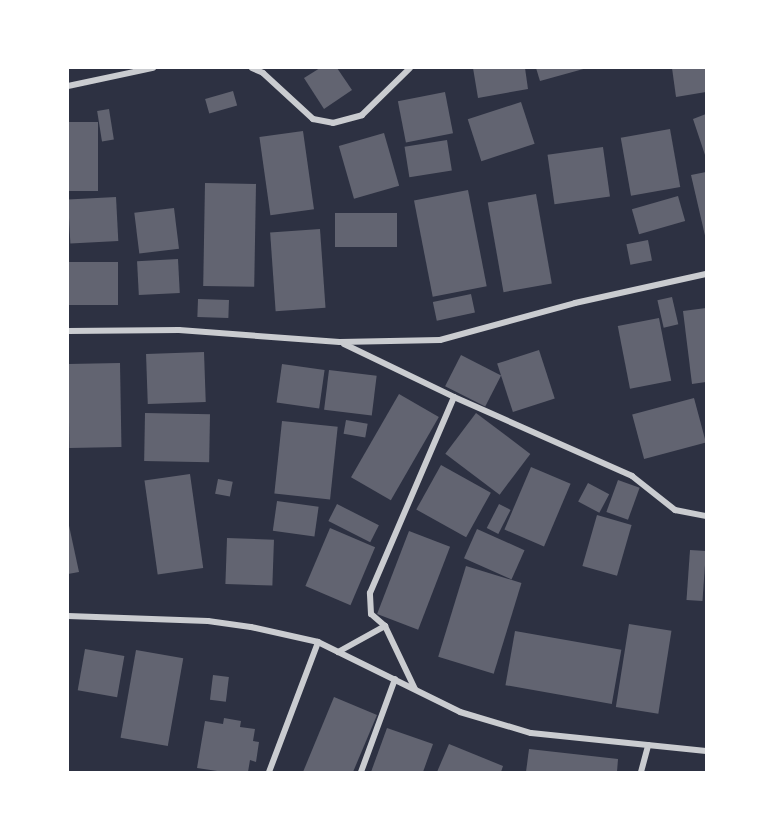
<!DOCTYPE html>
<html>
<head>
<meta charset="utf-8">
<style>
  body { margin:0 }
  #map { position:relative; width:774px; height:840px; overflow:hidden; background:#2d3142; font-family:"Titillium Web",sans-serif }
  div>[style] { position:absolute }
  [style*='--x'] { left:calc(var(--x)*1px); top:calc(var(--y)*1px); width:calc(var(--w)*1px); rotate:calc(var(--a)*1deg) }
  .building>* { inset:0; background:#626471; transform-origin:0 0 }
  .minor>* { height:6px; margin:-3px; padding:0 3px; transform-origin:3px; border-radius:3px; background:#caccd0 }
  span { translate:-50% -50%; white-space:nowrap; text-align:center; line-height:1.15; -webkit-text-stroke:4.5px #fff; paint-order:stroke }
  .frame { position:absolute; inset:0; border:69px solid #fff; pointer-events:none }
</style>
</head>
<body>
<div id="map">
  <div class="building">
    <i style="clip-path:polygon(320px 68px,337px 68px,352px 90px,324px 109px,304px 78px)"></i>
    <i style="clip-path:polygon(473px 68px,525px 68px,528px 89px,478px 98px)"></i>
    <i style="clip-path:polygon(536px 68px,587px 68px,540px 81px)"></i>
    <i style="clip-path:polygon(672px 68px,706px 68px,706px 92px,676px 97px)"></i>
    <i style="left:233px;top:91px;width:15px;height:29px;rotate:74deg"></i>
    <i style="left:445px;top:92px;width:42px;height:48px;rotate:79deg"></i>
    <i style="left:521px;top:102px;width:44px;height:56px;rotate:72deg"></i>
    <i style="left:109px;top:109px;width:31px;height:12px;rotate:81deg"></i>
    <i style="clip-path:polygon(706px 114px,706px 158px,693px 119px)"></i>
    <i style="left:68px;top:122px;width:30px;height:69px"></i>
    <i style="left:670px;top:129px;width:59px;height:50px;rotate:80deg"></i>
    <i style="left:303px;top:131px;width:79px;height:44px;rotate:82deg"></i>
    <i style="left:384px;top:133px;width:55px;height:47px;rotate:74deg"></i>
    <i style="left:447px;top:140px;width:31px;height:43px;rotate:81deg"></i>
    <i style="left:603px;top:147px;width:50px;height:56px;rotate:82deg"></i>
    <i style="clip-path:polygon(706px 172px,706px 240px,691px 175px)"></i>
    <i style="left:205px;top:183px;width:51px;height:103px;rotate:1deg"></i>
    <i style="left:468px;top:190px;width:98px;height:55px;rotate:79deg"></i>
    <i style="left:536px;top:194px;width:91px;height:49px;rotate:80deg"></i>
    <i style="left:678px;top:196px;width:26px;height:48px;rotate:74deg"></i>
    <i style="left:116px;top:197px;width:44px;height:48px;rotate:87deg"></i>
    <i style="left:174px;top:208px;width:41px;height:40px;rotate:83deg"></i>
    <i style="left:335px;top:213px;width:62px;height:34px"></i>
    <i style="left:320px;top:229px;width:79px;height:50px;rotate:86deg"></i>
    <i style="left:648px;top:240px;width:21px;height:22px;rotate:79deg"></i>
    <i style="left:178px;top:259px;width:34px;height:41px;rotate:87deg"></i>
    <i style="left:68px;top:262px;width:50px;height:43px"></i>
    <i style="left:471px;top:294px;width:19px;height:39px;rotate:78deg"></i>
    <i style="left:672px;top:297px;width:28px;height:15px;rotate:77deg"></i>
    <i style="left:198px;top:299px;width:31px;height:18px;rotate:2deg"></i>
    <i style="clip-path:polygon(706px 308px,706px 382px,692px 384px,683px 311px)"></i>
    <i style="left:659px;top:318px;width:64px;height:42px;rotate:79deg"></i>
    <i style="left:539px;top:350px;width:51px;height:44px;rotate:72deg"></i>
    <i style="left:204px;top:352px;width:50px;height:58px;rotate:88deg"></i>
    <i style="left:461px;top:355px;width:45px;height:35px;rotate:27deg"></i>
    <i style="left:120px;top:363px;width:84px;height:52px;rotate:89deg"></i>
    <i style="left:282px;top:364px;width:43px;height:39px;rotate:8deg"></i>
    <i style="left:329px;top:370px;width:48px;height:40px;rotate:7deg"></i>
    <i style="left:399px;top:394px;width:46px;height:96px;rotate:30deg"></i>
    <i style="left:694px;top:398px;width:46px;height:64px;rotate:75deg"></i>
    <i style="left:145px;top:413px;width:65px;height:48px;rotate:1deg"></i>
    <i style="left:476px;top:413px;width:68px;height:51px;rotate:37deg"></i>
    <i style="left:346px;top:420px;width:22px;height:14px;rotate:10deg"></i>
    <i style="left:282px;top:421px;width:56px;height:73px;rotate:6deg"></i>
    <i style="left:441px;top:465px;width:57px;height:51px;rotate:29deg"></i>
    <i style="left:531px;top:467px;width:43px;height:68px;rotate:23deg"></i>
    <i style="left:190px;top:474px;width:95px;height:46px;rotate:82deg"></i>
    <i style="left:218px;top:479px;width:15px;height:15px;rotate:11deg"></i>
    <i style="left:618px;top:480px;width:23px;height:34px;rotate:20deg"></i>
    <i style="left:588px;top:483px;width:24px;height:21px;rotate:28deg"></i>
    <i style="left:277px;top:501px;width:42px;height:30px;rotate:8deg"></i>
    <i style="left:337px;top:504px;width:47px;height:19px;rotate:27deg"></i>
    <i style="left:499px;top:504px;width:13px;height:27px;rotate:27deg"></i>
    <i style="left:597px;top:515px;width:36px;height:53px;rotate:16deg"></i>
    <i style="clip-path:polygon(68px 521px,79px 572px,68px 574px)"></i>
    <i style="left:330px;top:528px;width:49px;height:63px;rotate:23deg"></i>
    <i style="left:477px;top:529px;width:52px;height:32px;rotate:24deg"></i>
    <i style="left:409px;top:531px;width:44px;height:89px;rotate:21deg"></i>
    <i style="left:227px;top:538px;width:47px;height:46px;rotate:2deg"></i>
    <i style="left:690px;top:550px;width:16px;height:50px;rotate:4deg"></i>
    <i style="left:466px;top:566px;width:58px;height:95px;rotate:17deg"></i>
    <i style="left:629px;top:624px;width:43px;height:84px;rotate:9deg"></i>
    <i style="left:515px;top:631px;width:108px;height:55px;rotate:10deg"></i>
    <i style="left:85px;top:649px;width:40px;height:42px;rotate:10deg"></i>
    <i style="left:136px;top:650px;width:48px;height:89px;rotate:10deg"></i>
    <i style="left:213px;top:675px;width:16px;height:25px;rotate:7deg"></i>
    <i style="clip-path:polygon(334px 697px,377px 715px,353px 772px,303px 772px)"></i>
    <i style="clip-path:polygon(224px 718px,241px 721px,240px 727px,255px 729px,253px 741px,259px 742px,256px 762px,250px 760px,248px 772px,224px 772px,197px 768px,205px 721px,223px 724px)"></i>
    <i style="clip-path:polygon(387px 728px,433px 744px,423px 772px,371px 772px)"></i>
    <i style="clip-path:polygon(449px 744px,503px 766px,501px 772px,437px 772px)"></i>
    <i style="clip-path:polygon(529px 749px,618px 759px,617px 772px,526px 772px)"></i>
  </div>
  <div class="minor">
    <i style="--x:252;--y:68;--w:12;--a:24"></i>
    <i style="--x:263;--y:73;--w:68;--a:42.6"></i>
    <i style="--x:313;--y:119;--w:20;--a:11"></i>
    <i style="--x:333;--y:123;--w:30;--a:-15"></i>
    <i style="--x:362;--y:115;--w:67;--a:-44.4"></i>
    <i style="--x:68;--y:86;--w:87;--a:-12"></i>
    <i style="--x:68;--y:331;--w:111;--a:-0.5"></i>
    <i style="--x:179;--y:330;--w:161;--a:4.3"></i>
    <i style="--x:340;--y:342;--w:100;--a:-1.1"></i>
    <i style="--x:440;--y:340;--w:140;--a:-15.3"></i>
    <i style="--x:575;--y:303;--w:134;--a:-12.5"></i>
    <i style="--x:344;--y:344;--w:122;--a:25.7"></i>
    <i style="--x:454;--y:397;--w:195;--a:23.9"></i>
    <i style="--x:632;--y:476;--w:55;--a:38.3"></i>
    <i style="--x:675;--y:510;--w:32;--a:11"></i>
    <i style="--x:68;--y:616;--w:140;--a:2"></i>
    <i style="--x:208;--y:621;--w:43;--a:7.9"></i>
    <i style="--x:251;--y:627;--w:69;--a:12.6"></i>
    <i style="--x:318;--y:642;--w:158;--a:26.2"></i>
    <i style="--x:460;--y:712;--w:74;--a:16.5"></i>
    <i style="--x:531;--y:733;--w:176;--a:5.9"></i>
    <i style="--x:338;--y:652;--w:54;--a:-29"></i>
    <i style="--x:415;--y:689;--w:70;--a:-115.5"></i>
    <i style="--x:385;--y:626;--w:18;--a:-139"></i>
    <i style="--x:371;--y:614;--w:21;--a:-93"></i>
    <i style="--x:370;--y:593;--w:213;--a:-66.8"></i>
    <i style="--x:269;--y:772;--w:139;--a:-69.3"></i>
    <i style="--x:361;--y:772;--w:99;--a:-69.9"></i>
    <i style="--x:641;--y:772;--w:28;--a:-75"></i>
  </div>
  <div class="frame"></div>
</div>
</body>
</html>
